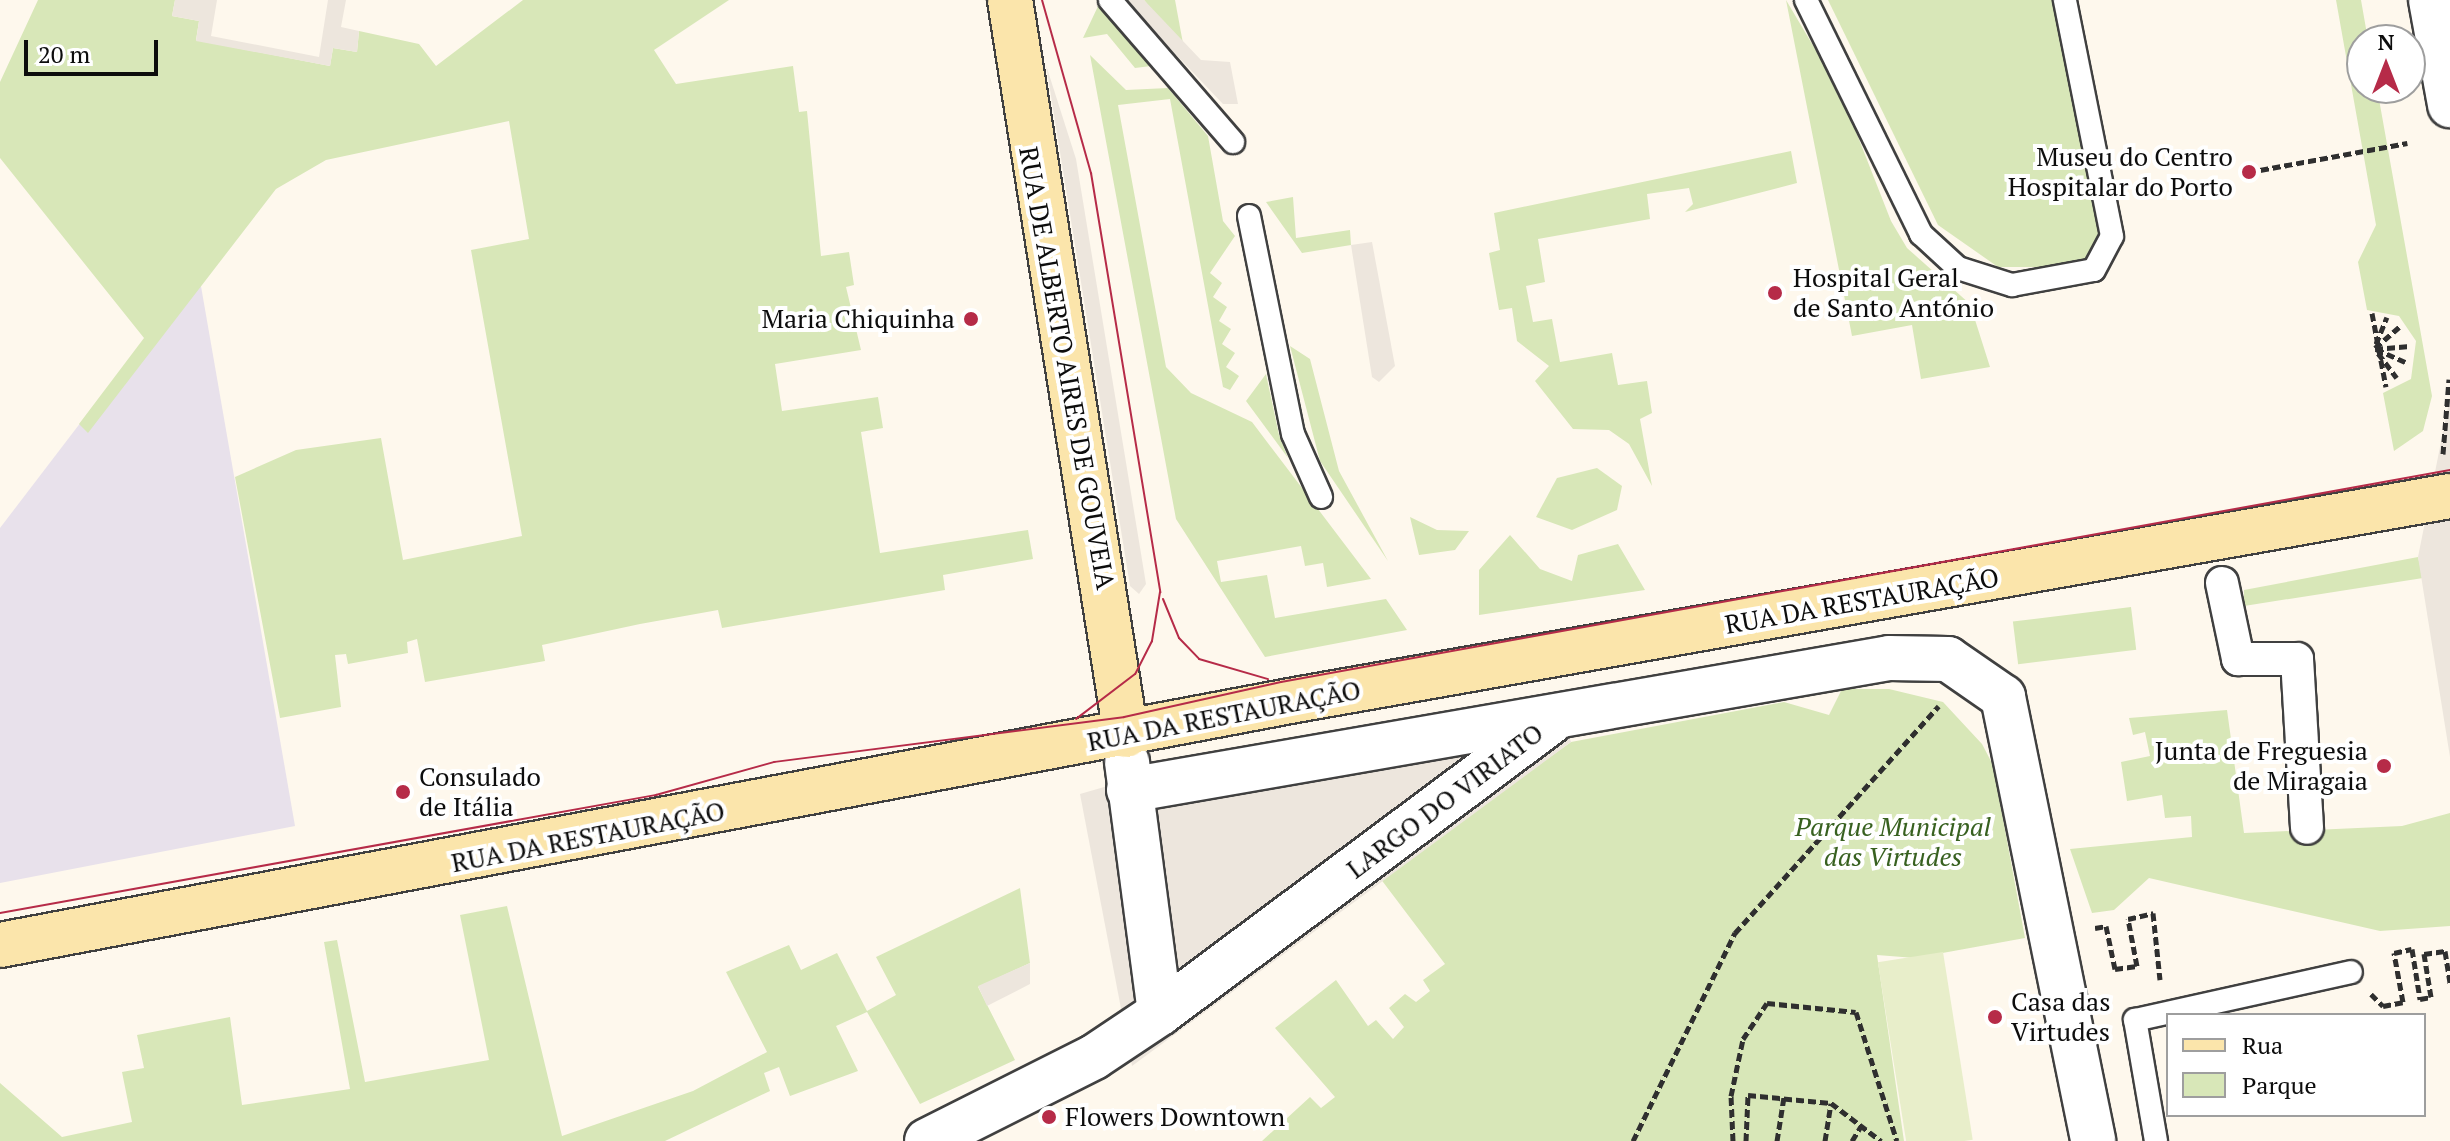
<!DOCTYPE html>
<html>
<head>
<meta charset="utf-8">
<style>
  body { margin:0 }
  #map { position:relative; width:2450px; height:1141px; overflow:hidden; background:#fef8ed; font-family:"PT Serif",serif }
  div>[style] { position:absolute }
  [style*='--x'] { left:calc(var(--x)*1px); top:calc(var(--y)*1px); width:calc(var(--w)*1px); rotate:calc(var(--a)*1deg) }
  .industrial>* { inset:0; background:#e8e1eb }
  .green>* { inset:0; background:#d8e7b8; transform-origin:0 0 }
  .pitch>* { inset:0; background:#e8eeca; transform-origin:0 0 }
  .plaza>* { inset:0; background:#ede6dd }
  .path>* { height:5px; margin-top:-2.5px; transform-origin:0; background:repeating-linear-gradient(90deg,#2f2f2f 0 8px,transparent 0 12px) }
  .roads { filter:drop-shadow(2px 0 #404040) drop-shadow(-2px 0 #404040) drop-shadow(0 2px #404040) drop-shadow(0 -2px #404040) }
  .service>* { height:22px; margin:-11px; padding:0 11px; transform-origin:11px; border-radius:11px; background:#fff }
  .pedestrian>* { height:32px; margin:-16px; padding:0 16px; transform-origin:16px; border-radius:16px; background:#fff }
  .minor>* { height:44px; margin:-22px; padding:0 22px; transform-origin:22px; border-radius:22px; background:#fff }
  .tertiary>* { height:44px; margin:-22px; padding:0 22px; transform-origin:22px; border-radius:22px; background:#fff }
  .secondary>* { height:44px; margin:-22px; padding:0 22px; transform-origin:22px; border-radius:22px; background:#fbe5ab }
  .tram>* { height:2px; margin:-1px; padding:0 1px; transform-origin:1px; border-radius:1px; background:#b62b48 }
  .dots>* { width:22px; height:22px; translate:-50% -50%; box-sizing:border-box; border:4px solid #fff; border-radius:50% }
  span { translate:-50% -50%; white-space:nowrap; text-align:center; line-height:1.15; -webkit-text-stroke:8px #fff; paint-order:stroke }
  .poi-label { font-size:26px; color:#0d0d0d }
  .right { translate:-100% -50%; text-align:right }
  .left { translate:0 -50%; text-align:left }
  .street-label { font-size:26px; color:#0d0d0d }
  .park-label { font-size:26px; color:#386120; font-style:italic }
  .legend { position:absolute; left:2166px; top:1013px; width:260px; height:104px; box-sizing:border-box; background:#fff; border:2px solid #9e9e9e; margin:0; padding:10px 14px; list-style:none; font-size:24px; color:#0d0d0d }
  .legend li { display:flex; align-items:center; gap:16px; height:40px }
  .legend b { width:40px; border:2px solid #9e9e9e }
  .north { position:absolute; left:2346px; top:24px; width:80px; height:80px; box-sizing:border-box; background:#fff; border:2px solid #9e9e9e; border-radius:50%; rotate:0deg; font-size:22px; font-weight:700; line-height:32px; text-align:center; color:#0d0d0d }
  .north::after { content:''; display:block; margin:auto; width:28px; height:36px; background:#b62b48; clip-path:polygon(50% 0,100% 100%,50% 72%,0 100%) }
  .scale { position:absolute; left:24px; top:40px; width:134px; height:36px; box-sizing:border-box; border:4px solid #0d0d0d; border-top:0; padding-left:10px; font-size:24px; line-height:28px; white-space:nowrap; color:#0d0d0d; -webkit-text-stroke:6px #fff; paint-order:stroke }
</style>
</head>
<body>
<div id="map">
  <div class="industrial">
    <i style="clip-path:polygon(198px 269px,295px 826px,0 883px,0 528px)"></i>
  </div>
  <div class="green">
    <i style="clip-path:polygon(38px 0,175px 0,172px 16px,199px 21px,196px 40px,330px 66px,333px 48px,357px 52px,359px 31px,419px 44px,436px 66px,523px 0,729px 0,654px 50px,676px 84px,793px 66px,799px 112px,807px 111px,821px 256px,849px 252px,854px 285px,846px 287px,861px 350px,775px 364px,782px 411px,878px 397px,883px 428px,861px 432px,880px 553px,1028px 530px,1033px 559px,943px 575px,945px 590px,722px 628px,718px 610px,640px 624px,542px 645px,545px 661px,425px 682px,417px 639px,407px 642px,408px 653px,348px 664px,346px 654px,335px 655px,341px 707px,280px 718px,235px 477px,296px 450px,381px 438px,403px 560px,522px 536px,471px 250px,529px 239px,509px 121px,326px 160px,276px 189px,88px 433px,79px 424px,144px 338px,0 158px,0 82px)"></i>
    <i style="clip-path:polygon(1144px 0,1175px 0,1184px 49px)"></i>
    <i style="clip-path:polygon(1786px 0,1840px 91px,1891px 221px,1907px 248px,1970px 304px,1990px 367px,1921px 379px,1912px 325px,1852px 336px)"></i>
    <i style="clip-path:polygon(1828px 0,2054px 0,2099px 233px,2092px 257px,2070px 267px,1998px 267px,1938px 225px)"></i>
    <i style="clip-path:polygon(2336px 0,2361px 0,2368px 40px,2362px 40px,2362px 88px,2377px 88px,2432px 396px,2423px 431px,2394px 451px,2383px 393px,2411px 379px,2416px 341px,2399px 316px,2367px 310px,2358px 262px,2376px 225px)"></i>
    <i style="clip-path:polygon(1100px 2px,1151px 66px,1135px 68px,1107px 34px,1083px 38px)"></i>
    <i style="clip-path:polygon(1090px 55px,1126px 90px,1168px 88px,1208px 136px,1223px 221px,1235px 236px,1210px 273px,1222px 283px,1213px 297px,1227px 307px,1219px 321px,1231px 329px,1222px 344px,1235px 353px,1226px 367px,1239px 376px,1230px 390px,1223px 387px,1170px 99px,1118px 105px,1166px 367px,1191px 393px,1252px 422px,1371px 579px,1327px 587px,1323px 563px,1305px 566px,1301px 546px,1217px 561px,1221px 582px,1267px 575px,1275px 618px,1386px 599px,1407px 630px,1265px 657px,1176px 519px)"></i>
    <i style="clip-path:polygon(1791px 151px,1797px 183px,1685px 212px,1693px 204px,1689px 188px,1647px 194px,1650px 219px,1538px 239px,1545px 282px,1526px 286px,1533px 322px,1552px 319px,1560px 362px,1612px 353px,1618px 385px,1647px 381px,1652px 413px,1640px 419px,1652px 486px,1629px 444px,1609px 430px,1573px 429px,1535px 381px,1549px 366px,1517px 341px,1512px 308px,1499px 310px,1489px 253px,1500px 250px,1494px 213px)"></i>
    <i style="clip-path:polygon(1293px 197px,1296px 238px,1350px 230px,1351px 245px,1302px 253px,1266px 202px)"></i>
    <i style="clip-path:polygon(1290px 346px,1310px 359px,1339px 471px,1388px 561px,1320px 461px)"></i>
    <i style="clip-path:polygon(1266px 374px,1279px 435px,1288px 458px,1246px 401px)"></i>
    <i style="clip-path:polygon(1597px 468px,1622px 486px,1617px 510px,1572px 530px,1536px 517px,1557px 478px)"></i>
    <i style="clip-path:polygon(1410px 517px,1437px 530px,1469px 531px,1455px 550px,1419px 555px)"></i>
    <i style="clip-path:polygon(1510px 535px,1540px 569px,1572px 581px,1578px 555px,1618px 544px,1645px 590px,1479px 615px,1479px 570px)"></i>
    <i style="clip-path:polygon(2418px 557px,2423px 578px,2244px 606px,2244px 590px)"></i>
    <i style="left:2131px;top:607px;width:43px;height:119px;rotate:83deg"></i>
    <i style="clip-path:polygon(1842px 689px,1889px 689px,1943px 702px,1982px 744px,1993px 765px,2025px 938px,1915px 958px,1877px 955px,1904px 1141px,1262px 1141px,1310px 1097px,1321px 1108px,1335px 1097px,1275px 1028px,1336px 980px,1368px 1026px,1376px 1020px,1393px 1039px,1404px 1027px,1389px 1008px,1405px 994px,1416px 1002px,1430px 991px,1423px 980px,1445px 964px,1380px 878px,1571px 742px,1784px 702px,1829px 715px)"></i>
    <i style="clip-path:polygon(2227px 710px,2244px 833px,2402px 826px,2450px 813px,2450px 926px,2380px 931px,2149px 878px,2114px 910px,2092px 913px,2070px 849px,2192px 837px,2191px 816px,2165px 818px,2162px 795px,2127px 801px,2121px 762px,2150px 756px,2145px 732px,2133px 735px,2129px 718px)"></i>
    <i style="clip-path:polygon(1020px 888px,1030px 963px,978px 987px,1015px 1060px,920px 1104px,867px 1012px,836px 1026px,858px 1071px,790px 1096px,779px 1067px,764px 1073px,770px 1091px,665px 1141px,0 1141px,0 1083px,62px 1137px,132px 1122px,122px 1072px,144px 1068px,137px 1035px,230px 1017px,242px 1105px,350px 1089px,324px 942px,337px 940px,365px 1082px,489px 1060px,460px 915px,507px 906px,562px 1136px,693px 1091px,767px 1052px,726px 972px,789px 945px,801px 970px,837px 953px,867px 1011px,896px 995px,876px 957px)"></i>
  </div>
  <div class="pitch">
    <i style="left:1943px;top:952px;width:190px;height:66px;rotate:81deg"></i>
  </div>
  <div class="plaza">
    <i style="clip-path:polygon(175px 0,217px 0,211px 36px,319px 57px,328px 0,346px 0,341px 27px,359px 31px,357px 52px,333px 48px,330px 66px,196px 41px,199px 21px,172px 16px)"></i>
    <i style="clip-path:polygon(1124px 0,1144px 0,1201px 60px,1230px 62px,1238px 104px,1223px 104px)"></i>
    <i style="clip-path:polygon(1046px 65px,1076px 159px,1146px 584px,1139px 594px,1130px 586px)"></i>
    <i style="clip-path:polygon(1372px 242px,1395px 366px,1379px 382px,1372px 377px,1351px 245px)"></i>
    <i style="clip-path:polygon(2450px 397px,2450px 757px,2418px 557px)"></i>
    <i style="clip-path:polygon(1568px 733px,1571px 742px,1132px 1066px,1080px 794px,1215px 755px)"></i>
    <i style="clip-path:polygon(1030px 963px,1030px 984px,987px 1006px,978px 986px)"></i>
  </div>
  <div class="path">
    <i style="--x:2249;--y:172;--w:161;--a:-10.4"></i>
    <i style="--x:2372;--y:313;--w:75;--a:79.3"></i>
    <i style="--x:2376;--y:344;--w:29;--a:-68"></i>
    <i style="--x:2375;--y:348;--w:32;--a:-41"></i>
    <i style="--x:2375;--y:349;--w:35;--a:-5"></i>
    <i style="--x:2376;--y:349;--w:32;--a:24"></i>
    <i style="--x:2378;--y:353;--w:31;--a:53"></i>
    <i style="--x:2443;--y:454;--w:75;--a:-85.4"></i>
    <i style="--x:2095;--y:928;--w:11;--a:-10"></i>
    <i style="--x:2106;--y:926;--w:44;--a:78.2"></i>
    <i style="--x:2115;--y:969;--w:22;--a:-8"></i>
    <i style="--x:2137;--y:966;--w:48;--a:-100.8"></i>
    <i style="--x:2128;--y:919;--w:26;--a:-13"></i>
    <i style="--x:2153;--y:913;--w:67;--a:84"></i>
    <i style="--x:2371;--y:994;--w:17;--a:45"></i>
    <i style="--x:2383;--y:1006;--w:20;--a:-11"></i>
    <i style="--x:2403;--y:1002;--w:50;--a:-100.4"></i>
    <i style="--x:2394;--y:953;--w:18;--a:-13"></i>
    <i style="--x:2412;--y:949;--w:51;--a:80.9"></i>
    <i style="--x:2420;--y:999;--w:11;--a:-10"></i>
    <i style="--x:2431;--y:997;--w:44;--a:-99.2"></i>
    <i style="--x:2424;--y:954;--w:21;--a:-8"></i>
    <i style="--x:2445;--y:951;--w:33;--a:81"></i>
    <i style="--x:1633;--y:1141;--w:232;--a:-63.9"></i>
    <i style="--x:1735;--y:933;--w:305;--a:-48.1"></i>
    <i style="--x:1733;--y:1141;--w:45;--a:-92.5"></i>
    <i style="--x:1731;--y:1096;--w:58;--a:-78.1"></i>
    <i style="--x:1743;--y:1039;--w:43;--a:-56.3"></i>
    <i style="--x:1767;--y:1003;--w:89;--a:5.8"></i>
    <i style="--x:1856;--y:1012;--w:135;--a:72.4"></i>
    <i style="--x:1746;--y:1141;--w:46;--a:-87.5"></i>
    <i style="--x:1748;--y:1095;--w:83;--a:5.5"></i>
    <i style="--x:1831;--y:1103;--w:63;--a:37.2"></i>
    <i style="--x:1777;--y:1141;--w:45;--a:-81"></i>
    <i style="--x:1825;--y:1141;--w:38;--a:-81"></i>
    <i style="--x:1852;--y:1141;--w:17;--a:-59"></i>
  </div>
  <div class="roads">
    <div class="service">
      <i style="--x:1110;--y:0;--w:188;--a:49.1"></i>
      <i style="--x:1806;--y:0;--w:261;--a:63.8"></i>
      <i style="--x:1921;--y:234;--w:50;--a:42.6"></i>
      <i style="--x:1958;--y:268;--w:57;--a:17.5"></i>
      <i style="--x:2012;--y:285;--w:83;--a:-10.4"></i>
      <i style="--x:2094;--y:270;--w:38;--a:-62"></i>
      <i style="--x:2112;--y:236;--w:241;--a:-101.3"></i>
      <i style="--x:1249;--y:216;--w:222;--a:78.6"></i>
      <i style="--x:1293;--y:434;--w:69;--a:66"></i>
      <i style="--x:2156;--y:1141;--w:123;--a:-99.8"></i>
      <i style="--x:2135;--y:1020;--w:221;--a:-12.5"></i>
    </div>
    <div class="pedestrian">
      <i style="--x:2222;--y:583;--w:78;--a:78.1"></i>
      <i style="--x:2238;--y:659;--w:59;--a:0"></i>
      <i style="--x:2297;--y:659;--w:169;--a:86.6"></i>
    </div>
    <div class="minor">
      <i style="--x:1127;--y:762;--w:253;--a:82.5"></i>
      <i style="--x:1129;--y:790;--w:771;--a:-9.85"></i>
      <i style="--x:1889;--y:658;--w:59;--a:1"></i>
      <i style="--x:1948;--y:659;--w:67;--a:34.6"></i>
      <i style="--x:2003;--y:697;--w:453;--a:78.5"></i>
      <i style="--x:927;--y:1141;--w:187;--a:-26.7"></i>
      <i style="--x:1094;--y:1057;--w:79;--a:-33.7"></i>
      <i style="--x:1160;--y:1013;--w:487;--a:-36.7"></i>
    </div>
    <div class="tertiary">
      <i style="--x:2431;--y:0;--w:107;--a:79.7"></i>
    </div>
    <div class="secondary">
      <i style="--x:1010;--y:0;--w:744;--a:81.03"></i>
      <i style="--x:0;--y:945;--w:1324;--a:-10.71"></i>
      <i style="--x:1301;--y:699;--w:1167;--a:-10.02"></i>
    </div>
  </div>
  <div class="tram">
    <i style="--x:1042;--y:0;--w:180;--a:74.2"></i>
    <i style="--x:1091;--y:173;--w:425;--a:80.6"></i>
    <i style="--x:1160;--y:592;--w:50;--a:99.3"></i>
    <i style="--x:1152;--y:641;--w:37;--a:117"></i>
    <i style="--x:1135;--y:674;--w:74;--a:142.7"></i>
    <i style="--x:1163;--y:599;--w:42;--a:67.7"></i>
    <i style="--x:1179;--y:638;--w:29;--a:46"></i>
    <i style="--x:1199;--y:659;--w:72;--a:16.2"></i>
    <i style="--x:0;--y:913;--w:667;--a:-10.2"></i>
    <i style="--x:656;--y:795;--w:123;--a:-15.6"></i>
    <i style="--x:774;--y:762;--w:353;--a:-7.3"></i>
    <i style="--x:1124;--y:717;--w:161;--a:-12.6"></i>
    <i style="--x:1281;--y:682;--w:1188;--a:-10.28"></i>
  </div>
  <div class="dots">
    <i style="left:2249px;top:172px;background:#b62b48"></i>
    <i style="left:1775px;top:293px;background:#b62b48"></i>
    <i style="left:971px;top:319px;background:#b62b48"></i>
    <i style="left:2384px;top:766px;background:#b62b48"></i>
    <i style="left:403px;top:792px;background:#b62b48"></i>
    <i style="left:1995px;top:1017px;background:#b62b48"></i>
    <i style="left:1049px;top:1117px;background:#b62b48"></i>
  </div>
  <div class="poi-label">
    <span class="right" style="left:2233px;top:172px">Museu do Centro<br>Hospitalar do Porto</span>
    <span class="left" style="left:1793px;top:293px">Hospital Geral<br>de Santo António</span>
    <span class="right" style="left:955px;top:319px">Maria Chiquinha</span>
    <span class="right" style="left:2368px;top:766px">Junta de Freguesia<br>de Miragaia</span>
    <span class="left" style="left:419px;top:792px">Consulado<br>de Itália</span>
    <span class="left" style="left:2011px;top:1017px">Casa das<br>Virtudes</span>
    <span class="left" style="left:1065px;top:1117px">Flowers Downtown</span>
  </div>
  <div class="street-label">
    <span style="left:1067px;top:368px;rotate:80deg">RUA DE ALBERTO AIRES DE GOUVEIA</span>
    <span style="left:1862px;top:601px;rotate:-10deg">RUA DA RESTAURAÇÃO</span>
    <span style="left:1224px;top:716px;rotate:-11deg">RUA DA RESTAURAÇÃO</span>
    <span style="left:1445px;top:801px;rotate:-37deg">LARGO DO VIRIATO</span>
    <span style="left:588px;top:837px;rotate:-11deg">RUA DA RESTAURAÇÃO</span>
  </div>
  <div class="park-label">
    <span style="left:1893px;top:842px">Parque Municipal<br>das Virtudes</span>
  </div>
  <ul class="legend">
  <li><b style="height:10px;background:#fbe5ab"></b>Rua</li>
  <li><b style="height:22px;background:#d8e7b8"></b>Parque</li>
  </ul>
  <div class="north">N</div>
  <div class="scale">20 m</div>
</div>
</body>
</html>
